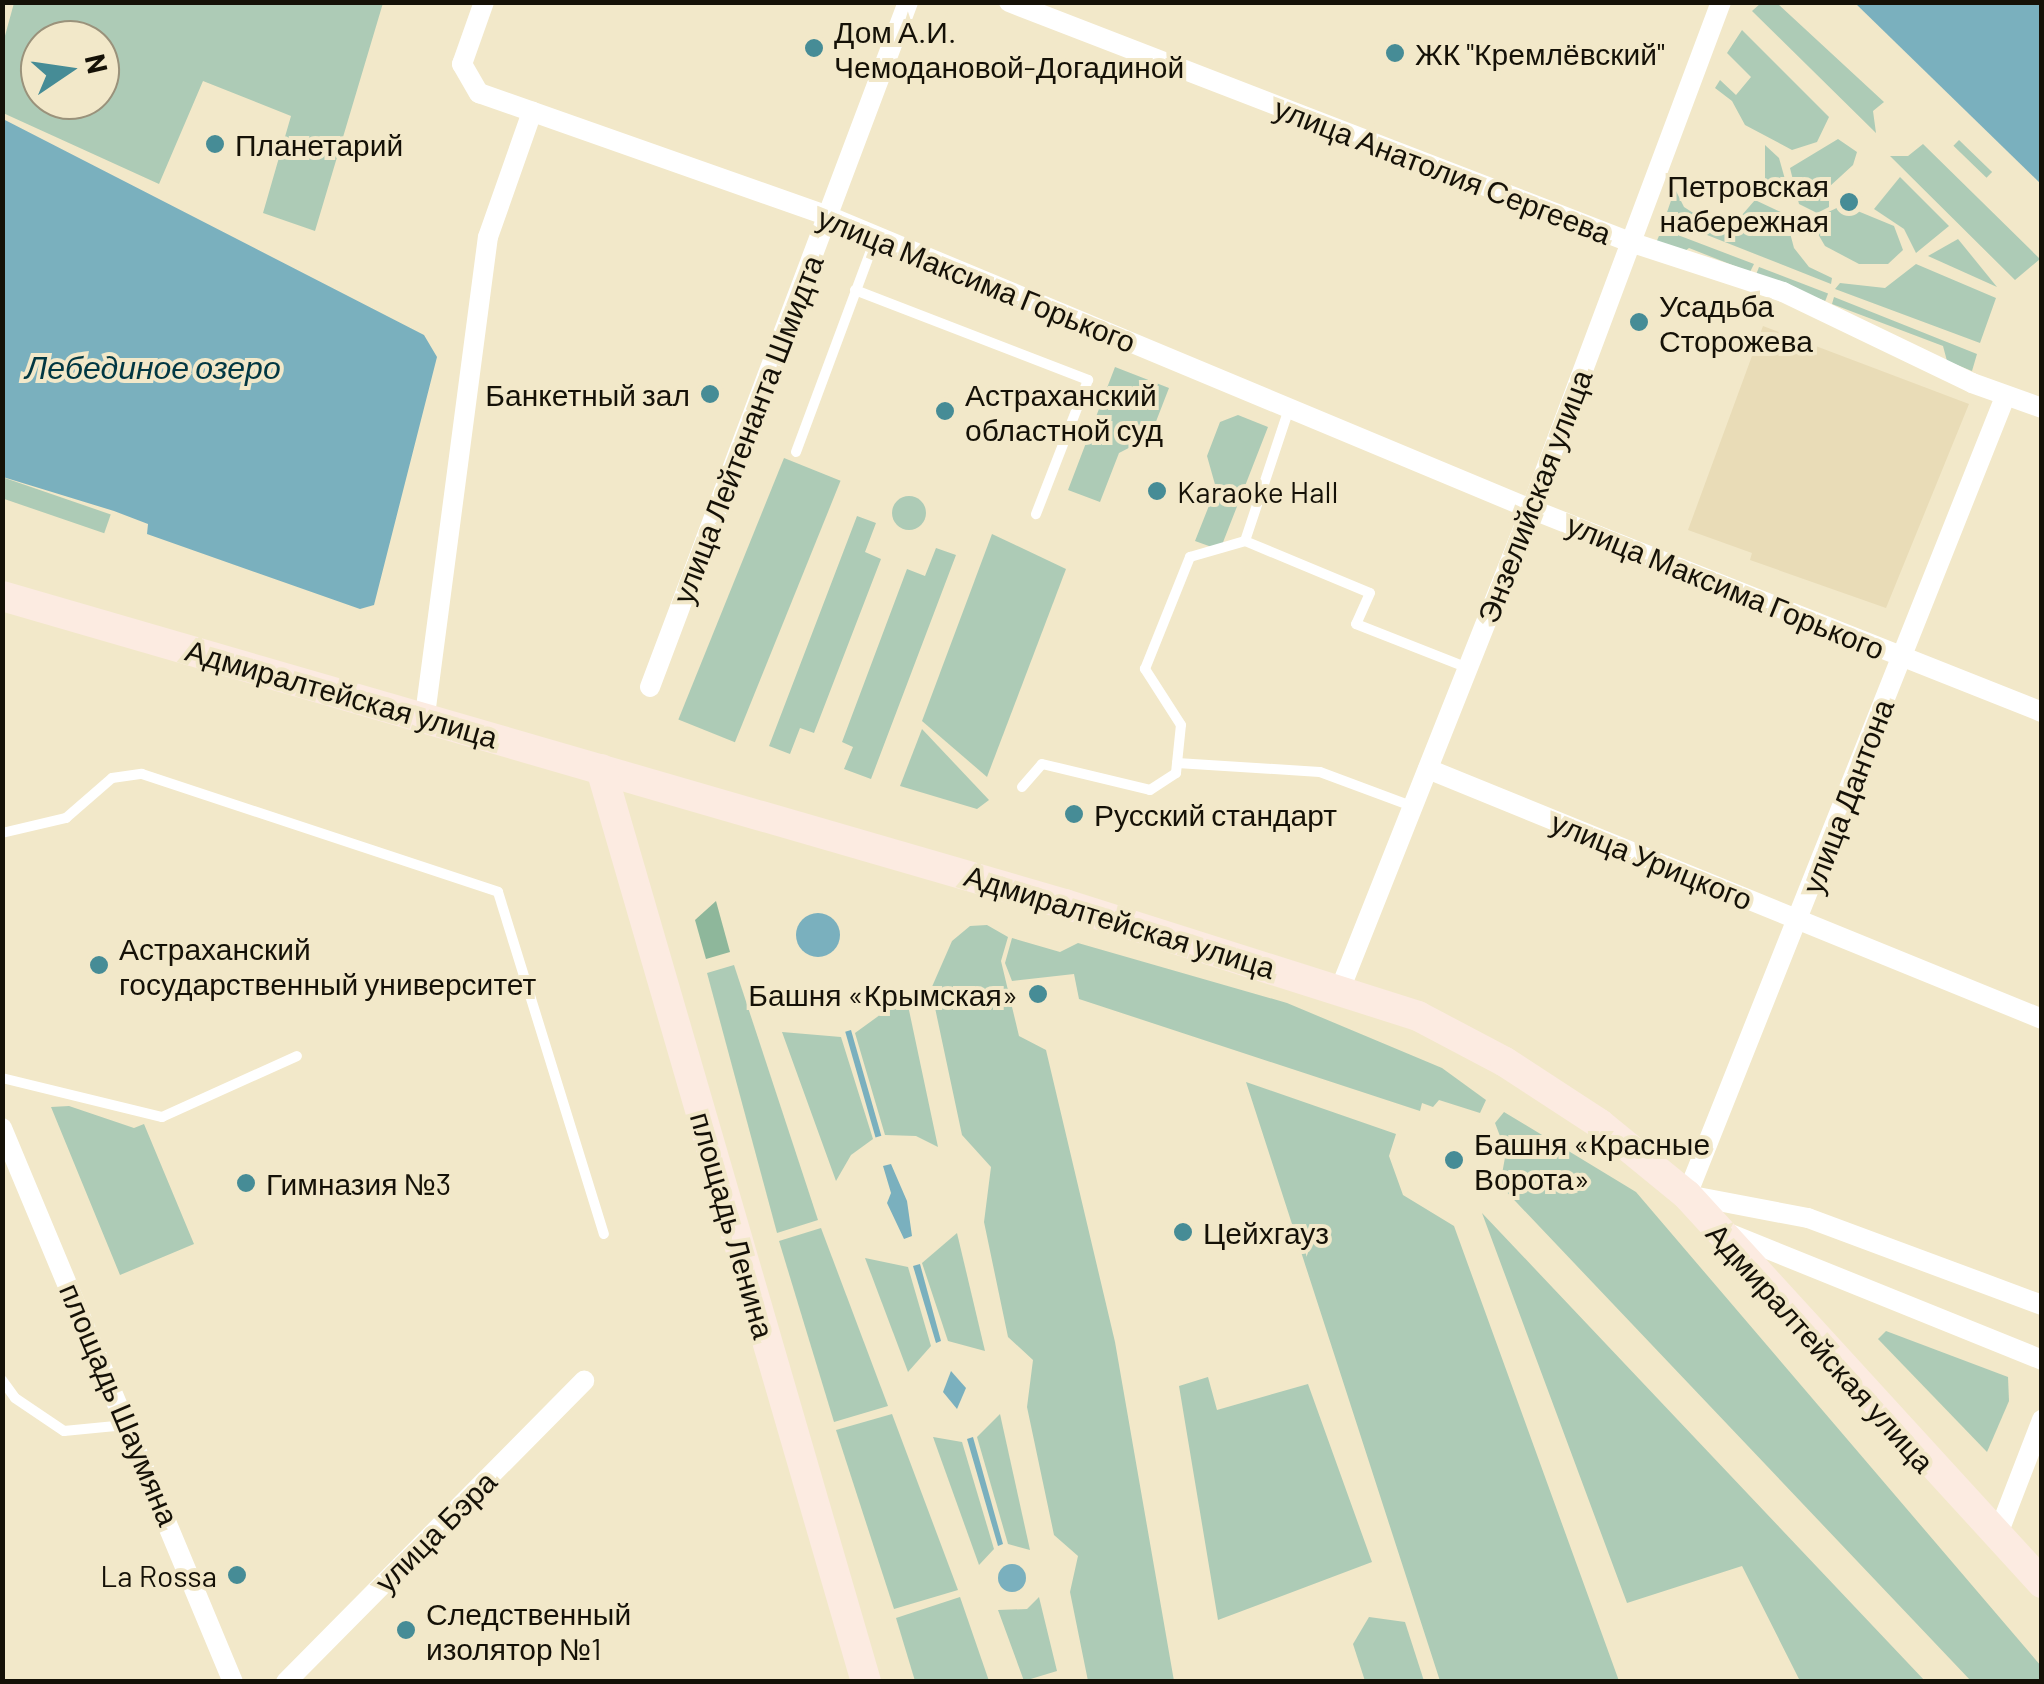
<!DOCTYPE html>
<html>
<head>
<meta charset="utf-8">
<style>
  body { margin:0 }
  #map { position:relative; width:2044px; height:1684px; overflow:hidden; background:#f2e8c9; font-family:Barlow,sans-serif }
  div>[style] { position:absolute }
  [style*='--x'] { left:calc(var(--x)*1px); top:calc(var(--y)*1px); width:calc(var(--w)*1px); rotate:calc(var(--a)*1deg) }
  .built>* { inset:0; background:#e9dcb7 }
  .green>* { inset:0; background:#adcbb6; transform-origin:0 0 }
  .round { border-radius:50% }
  .forest>* { inset:0; background:#8eb79b }
  .water>* { inset:0; background:#7ab0be; transform-origin:0 0 }
  .service>* { height:10px; margin:-5px; padding:0 5px; transform-origin:5px; border-radius:5px; background:#fff }
  .minor>* { height:20px; margin:-10px; padding:0 10px; transform-origin:10px; border-radius:10px; background:#fff }
  .secondary>* { height:30px; margin:-15px; padding:0 15px; transform-origin:15px; border-radius:15px; background:#fcebe1 }
  .dots>* { width:28px; height:28px; translate:-50% -50%; box-sizing:border-box; border:5px solid #f2e8c9; border-radius:50% }
  span { translate:-50% -50%; white-space:nowrap; text-align:center; line-height:1.15; -webkit-text-stroke:8px #f2e8c9; paint-order:stroke }
  .poi-label { font-size:30px; color:#151107 }
  .left { translate:0 -50%; text-align:left }
  .right { translate:-100% -50%; text-align:right }
  .street-label { font-size:30px; color:#151107 }
  .water-label { font-size:32px; color:#013742; font-style:italic }
  .frame { position:absolute; inset:0; border:5px solid #151107; pointer-events:none }
  .north { position:absolute; left:20px; top:20px; width:100px; height:100px; box-sizing:border-box; background:#f2e8c9; border:2px solid #9a927b; border-radius:50%; rotate:77deg; font-size:28px; font-weight:700; line-height:40px; text-align:center; color:#151107 }
  .north::after { content:''; display:block; margin:auto; width:35px; height:45px; background:#468c96; clip-path:polygon(50% 0,100% 100%,50% 72%,0 100%) }
</style>
</head>
<body>
<div id="map">
  <div class="built">
    <i style="clip-path:polygon(1763px 326px,1969px 404px,1886px 608px,1750px 560px,1752px 553px,1688px 530px)"></i>
  </div>
  <div class="green">
    <i style="clip-path:polygon(evenodd,14px 3px,383px 3px,315px 231px,263px 213px,291px 116px,203px 81px,159px 184px,3px 113px,3px 43px,14px 3px,40px 40px,100px 40px,100px 100px,40px 100px,40px 40px)"></i>
    <i style="clip-path:polygon(1761px 3px,1777px 3px,1884px 102px,1873px 111px,1876px 133px,1752px 11px)"></i>
    <i style="clip-path:polygon(1742px 30px,1829px 117px,1817px 142px,1792px 150px,1745px 125px,1732px 101px,1715px 88px,1720px 80px,1736px 95px,1751px 77px,1727px 53px)"></i>
    <i style="clip-path:polygon(1838px 139px,1857px 152px,1853px 165px,1829px 187px,1829px 207px,1817px 213px,1799px 204px,1790px 168px)"></i>
    <i style="left:1959px;top:140px;width:46px;height:8px;rotate:44deg"></i>
    <i style="clip-path:polygon(1923px 144px,2040px 259px,2015px 280px,1890px 156px,1908px 156px)"></i>
    <i style="clip-path:polygon(1765px 145px,1779px 158px,1790px 197px,1765px 189px)"></i>
    <i style="clip-path:polygon(1900px 177px,1949px 226px,1916px 253px,1904px 229px,1874px 209px)"></i>
    <i style="clip-path:polygon(1675px 189px,1684px 207px,1701px 218px,1695px 231px,1665px 218px)"></i>
    <i style="clip-path:polygon(1755px 200px,1785px 214px,1794px 248px,1809px 267px,1832px 278px,1831px 284px,1702px 233px,1706px 222px,1735px 223px)"></i>
    <i style="clip-path:polygon(1843px 205px,1894px 226px,1903px 250px,1888px 264px,1859px 264px,1825px 246px,1818px 234px,1822px 215px)"></i>
    <i style="clip-path:polygon(1662px 229px,1754px 264px,1750px 272px,1689px 248px,1681px 254px,1655px 245px)"></i>
    <i style="clip-path:polygon(1958px 239px,1997px 287px,1928px 256px)"></i>
    <i style="clip-path:polygon(1916px 264px,1996px 298px,1980px 343px,1835px 289px,1840px 283px,1885px 288px)"></i>
    <i style="left:1759px;top:267px;width:74px;height:8px;rotate:21deg"></i>
    <i style="clip-path:polygon(1834px 297px,1977px 354px,1972px 371px,1947px 361px,1943px 346px,1832px 304px)"></i>
    <i style="clip-path:polygon(1115px 367px,1169px 388px,1150px 437px,1119px 453px,1100px 502px,1068px 490px)"></i>
    <i style="clip-path:polygon(1238px 415px,1268px 427px,1220px 550px,1195px 541px,1216px 488px,1207px 456px,1220px 422px)"></i>
    <i style="left:784px;top:458px;width:61px;height:282px;rotate:22deg"></i>
    <i style="left:2px;top:477px;width:115px;height:20px;rotate:19deg"></i>
    <i class="round" style="left:892px;top:496px;width:34px;height:34px"></i>
    <i style="clip-path:polygon(857px 516px,876px 523px,865px 552px,881px 559px,814px 733px,800px 728px,790px 754px,769px 746px)"></i>
    <i style="clip-path:polygon(992px 534px,1066px 569px,987px 777px,922px 721px)"></i>
    <i style="clip-path:polygon(936px 548px,956px 555px,871px 779px,844px 769px,853px 747px,842px 742px,907px 569px,925px 576px)"></i>
    <i style="clip-path:polygon(922px 729px,989px 800px,977px 809px,900px 786px)"></i>
    <i style="clip-path:polygon(987px 925px,1008px 937px,1001px 961px,1019px 1036px,1046px 1050px,1115px 1342px,1174px 1681px,1088px 1681px,1070px 1592px,1078px 1556px,1054px 1535px,1027px 1407px,1033px 1360px,1008px 1337px,984px 1222px,991px 1167px,962px 1135px,931px 989px,952px 941px,970px 926px)"></i>
    <i style="clip-path:polygon(1012px 938px,1060px 952px,1078px 943px,1287px 1003px,1442px 1068px,1486px 1100px,1480px 1113px,1439px 1100px,1433px 1107px,1422px 1103px,1420px 1111px,1079px 999px,1074px 974px,1012px 981px,1005px 963px)"></i>
    <i style="clip-path:polygon(734px 965px,818px 1220px,777px 1233px,707px 973px)"></i>
    <i style="clip-path:polygon(906px 996px,938px 1147px,916px 1136px,885px 1135px,855px 1033px)"></i>
    <i style="clip-path:polygon(782px 1032px,841px 1037px,873px 1139px,851px 1155px,836px 1181px)"></i>
    <i style="clip-path:polygon(1246px 1082px,1396px 1134px,1389px 1156px,1403px 1195px,1454px 1226px,1619px 1681px,1440px 1681px)"></i>
    <i style="clip-path:polygon(69px 1106px,134px 1128px,144px 1124px,194px 1244px,120px 1275px,51px 1107px)"></i>
    <i style="clip-path:polygon(1504px 1112px,1636px 1192px,2041px 1666px,2041px 1681px,1971px 1681px,1500px 1185px,1506px 1152px,1495px 1123px)"></i>
    <i style="clip-path:polygon(1482px 1213px,1925px 1681px,1800px 1681px,1742px 1566px,1627px 1603px)"></i>
    <i style="clip-path:polygon(821px 1228px,888px 1406px,834px 1422px,779px 1241px)"></i>
    <i style="clip-path:polygon(957px 1233px,985px 1351px,948px 1341px,922px 1263px)"></i>
    <i style="clip-path:polygon(865px 1258px,908px 1267px,931px 1346px,908px 1372px)"></i>
    <i style="clip-path:polygon(1886px 1331px,2008px 1377px,2009px 1401px,1987px 1452px,1878px 1339px)"></i>
    <i style="clip-path:polygon(1208px 1377px,1217px 1410px,1308px 1384px,1372px 1562px,1218px 1620px,1179px 1386px)"></i>
    <i style="clip-path:polygon(892px 1414px,958px 1590px,894px 1609px,836px 1430px)"></i>
    <i style="clip-path:polygon(1000px 1414px,1030px 1550px,1008px 1544px,977px 1437px)"></i>
    <i style="clip-path:polygon(933px 1437px,962px 1442px,994px 1549px,979px 1565px)"></i>
    <i style="clip-path:polygon(960px 1597px,989px 1681px,915px 1681px,896px 1618px)"></i>
    <i style="clip-path:polygon(1039px 1597px,1057px 1671px,1024px 1681px,998px 1610px,1027px 1609px)"></i>
    <i style="clip-path:polygon(1369px 1617px,1405px 1622px,1424px 1681px,1365px 1681px,1353px 1644px)"></i>
  </div>
  <div class="forest">
    <i style="clip-path:polygon(716px 901px,730px 952px,706px 959px,695px 920px)"></i>
  </div>
  <div class="water">
    <i style="clip-path:polygon(1855px 3px,2041px 3px,2041px 184px)"></i>
    <i style="clip-path:polygon(3px 119px,424px 335px,437px 357px,374px 605px,360px 609px,147px 534px,148px 524px,114px 511px,3px 477px)"></i>
    <i class="round" style="left:796px;top:913px;width:44px;height:44px"></i>
    <i style="left:851px;top:1030px;width:110px;height:6px;rotate:74deg"></i>
    <i style="clip-path:polygon(891px 1164px,907px 1201px,912px 1236px,904px 1239px,887px 1203px,891px 1193px,883px 1166px)"></i>
    <i style="clip-path:polygon(920px 1264px,941px 1341px,936px 1343px,913px 1266px)"></i>
    <i style="clip-path:polygon(951px 1371px,966px 1388px,957px 1409px,943px 1392px)"></i>
    <i style="clip-path:polygon(973px 1437px,1003px 1544px,998px 1546px,967px 1439px)"></i>
    <i class="round" style="left:998px;top:1564px;width:28px;height:28px"></i>
  </div>
  <div class="service">
    <i style="--x:855;--y:290;--w:250;--a:21.1"></i>
    <i style="--x:1088;--y:380;--w:144;--a:111.2"></i>
    <i style="--x:796;--y:452;--w:229;--a:-69.6"></i>
    <i style="--x:1245;--y:541;--w:139;--a:-71.6"></i>
    <i style="--x:1177;--y:763;--w:143;--a:3.6"></i>
    <i style="--x:1320;--y:772;--w:100;--a:20.4"></i>
    <i style="--x:1022;--y:787;--w:30;--a:-49"></i>
    <i style="--x:1042;--y:764;--w:111;--a:13.5"></i>
    <i style="--x:1150;--y:790;--w:31;--a:-33"></i>
    <i style="--x:1176;--y:773;--w:48;--a:-84.1"></i>
    <i style="--x:1181;--y:725;--w:67;--a:-122.7"></i>
    <i style="--x:1145;--y:669;--w:121;--a:-68.1"></i>
    <i style="--x:1190;--y:557;--w:57;--a:-16.2"></i>
    <i style="--x:1245;--y:541;--w:135;--a:22.6"></i>
    <i style="--x:1370;--y:593;--w:34;--a:114"></i>
    <i style="--x:1356;--y:624;--w:120;--a:21.4"></i>
    <i style="--x:2;--y:833;--w:66;--a:-13.2"></i>
    <i style="--x:66;--y:818;--w:61;--a:-41"></i>
    <i style="--x:112;--y:778;--w:30;--a:-8"></i>
    <i style="--x:142;--y:774;--w:375;--a:18.3"></i>
    <i style="--x:498;--y:892;--w:358;--a:72.8"></i>
    <i style="--x:2;--y:1078;--w:165;--a:13.7"></i>
    <i style="--x:162;--y:1117;--w:148;--a:-24.3"></i>
    <i style="--x:2;--y:1380;--w:22;--a:54"></i>
    <i style="--x:15;--y:1398;--w:59;--a:34"></i>
    <i style="--x:64;--y:1431;--w:62;--a:-5.5"></i>
  </div>
  <div class="minor">
    <i style="--x:484;--y:2;--w:66;--a:109.5"></i>
    <i style="--x:462;--y:64;--w:34;--a:60"></i>
    <i style="--x:479;--y:93;--w:370;--a:19.4"></i>
    <i style="--x:828;--y:216;--w:762;--a:22.63"></i>
    <i style="--x:1531;--y:509;--w:550;--a:21.67"></i>
    <i style="--x:1009;--y:2;--w:666;--a:21.13"></i>
    <i style="--x:1630;--y:242;--w:161;--a:18.1"></i>
    <i style="--x:1783;--y:292;--w:210;--a:25.7"></i>
    <i style="--x:1972;--y:383;--w:74;--a:19.7"></i>
    <i style="--x:2005;--y:397;--w:859;--a:111.73"></i>
    <i style="--x:1687;--y:1195;--w:123;--a:10.8"></i>
    <i style="--x:1808;--y:1218;--w:250;--a:20.4"></i>
    <i style="--x:650;--y:687;--w:732;--a:-69.36"></i>
    <i style="--x:425;--y:715;--w:482;--a:-82.5"></i>
    <i style="--x:488;--y:237;--w:133;--a:-70.6"></i>
    <i style="--x:1428;--y:769;--w:663;--a:22.15"></i>
    <i style="--x:1341;--y:987;--w:514;--a:-68.32"></i>
    <i style="--x:1531;--y:509;--w:541;--a:-69.46"></i>
    <i style="--x:2;--y:1128;--w:600;--a:67.37"></i>
    <i style="--x:1728;--y:1233;--w:339;--a:22"></i>
    <i style="--x:1996;--y:1539;--w:128;--a:-68.9"></i>
    <i style="--x:286;--y:1682;--w:424;--a:-45.3"></i>
  </div>
  <div class="secondary">
    <i style="--x:2;--y:596;--w:1107;--a:16.16"></i>
    <i style="--x:1065;--y:904;--w:370;--a:17.6"></i>
    <i style="--x:1418;--y:1016;--w:98;--a:27.9"></i>
    <i style="--x:1505;--y:1062;--w:113;--a:33.1"></i>
    <i style="--x:1600;--y:1124;--w:112;--a:39.2"></i>
    <i style="--x:1687;--y:1195;--w:526;--a:47.54"></i>
    <i style="--x:601;--y:769;--w:951;--a:73.81"></i>
  </div>
  <div class="dots">
    <i style="left:814px;top:48px;background:#468c96"></i>
    <i style="left:1395px;top:53px;background:#468c96"></i>
    <i style="left:215px;top:144px;background:#468c96"></i>
    <i style="left:1849px;top:202px;background:#468c96"></i>
    <i style="left:1639px;top:322px;background:#468c96"></i>
    <i style="left:710px;top:394px;background:#468c96"></i>
    <i style="left:945px;top:411px;background:#468c96"></i>
    <i style="left:1157px;top:491px;background:#468c96"></i>
    <i style="left:1074px;top:814px;background:#468c96"></i>
    <i style="left:99px;top:965px;background:#468c96"></i>
    <i style="left:1038px;top:994px;background:#468c96"></i>
    <i style="left:1454px;top:1160px;background:#468c96"></i>
    <i style="left:246px;top:1183px;background:#468c96"></i>
    <i style="left:1183px;top:1232px;background:#468c96"></i>
    <i style="left:237px;top:1575px;background:#468c96"></i>
    <i style="left:406px;top:1630px;background:#468c96"></i>
  </div>
  <div class="poi-label">
    <span class="left" style="left:834px;top:48px">Дом А.И.<br>Чемодановой-Догадиной</span>
    <span class="left" style="left:1415px;top:53px">ЖК "Кремлёвский"</span>
    <span class="left" style="left:235px;top:144px">Планетарий</span>
    <span class="right" style="left:1829px;top:202px">Петровская<br>набережная</span>
    <span class="left" style="left:1659px;top:322px">Усадьба<br>Сторожева</span>
    <span class="right" style="left:690px;top:394px">Банкетный зал</span>
    <span class="left" style="left:965px;top:411px">Астраханский<br>областной суд</span>
    <span class="left" style="left:1177px;top:491px">Karaoke Hall</span>
    <span class="left" style="left:1094px;top:814px">Русский стандарт</span>
    <span class="left" style="left:119px;top:965px">Астраханский<br>государственный университет</span>
    <span class="right" style="left:1018px;top:994px">Башня «Крымская»</span>
    <span class="left" style="left:1474px;top:1160px">Башня «Красные<br>Ворота»</span>
    <span class="left" style="left:266px;top:1183px">Гимназия №3</span>
    <span class="left" style="left:1203px;top:1232px">Цейхгауз</span>
    <span class="right" style="left:217px;top:1575px">La Rossa</span>
    <span class="left" style="left:426px;top:1630px">Следственный<br>изолятор №1</span>
  </div>
  <div class="street-label">
    <span style="left:1443px;top:170px;rotate:21deg">улица Анатолия Сергеева</span>
    <span style="left:977px;top:279px;rotate:22deg">улица Максима Горького</span>
    <span style="left:747px;top:429px;rotate:-69deg">улица Лейтенанта Шмидта</span>
    <span style="left:1534px;top:496px;rotate:-69deg">Энзелийская улица</span>
    <span style="left:1726px;top:586px;rotate:22deg">улица Максима Горького</span>
    <span style="left:342px;top:693px;rotate:16deg">Адмиралтейская улица</span>
    <span style="left:1847px;top:796px;rotate:-69deg">улица Дантона</span>
    <span style="left:1652px;top:860px;rotate:22deg">улица Урицкого</span>
    <span style="left:1120px;top:921px;rotate:17deg">Адмиралтейская улица</span>
    <span style="left:733px;top:1225px;rotate:74deg">площадь Ленина</span>
    <span style="left:1821px;top:1347px;rotate:48deg">Адмиралтейская улица</span>
    <span style="left:120px;top:1404px;rotate:67deg">площадь Шаумяна</span>
    <span style="left:435px;top:1531px;rotate:-45deg">улица Бэра</span>
  </div>
  <div class="water-label">
    <span style="left:153px;top:366px">Лебединое озеро</span>
  </div>
  <div class="frame"></div>
  <div class="north">N</div>
</div>
</body>
</html>
